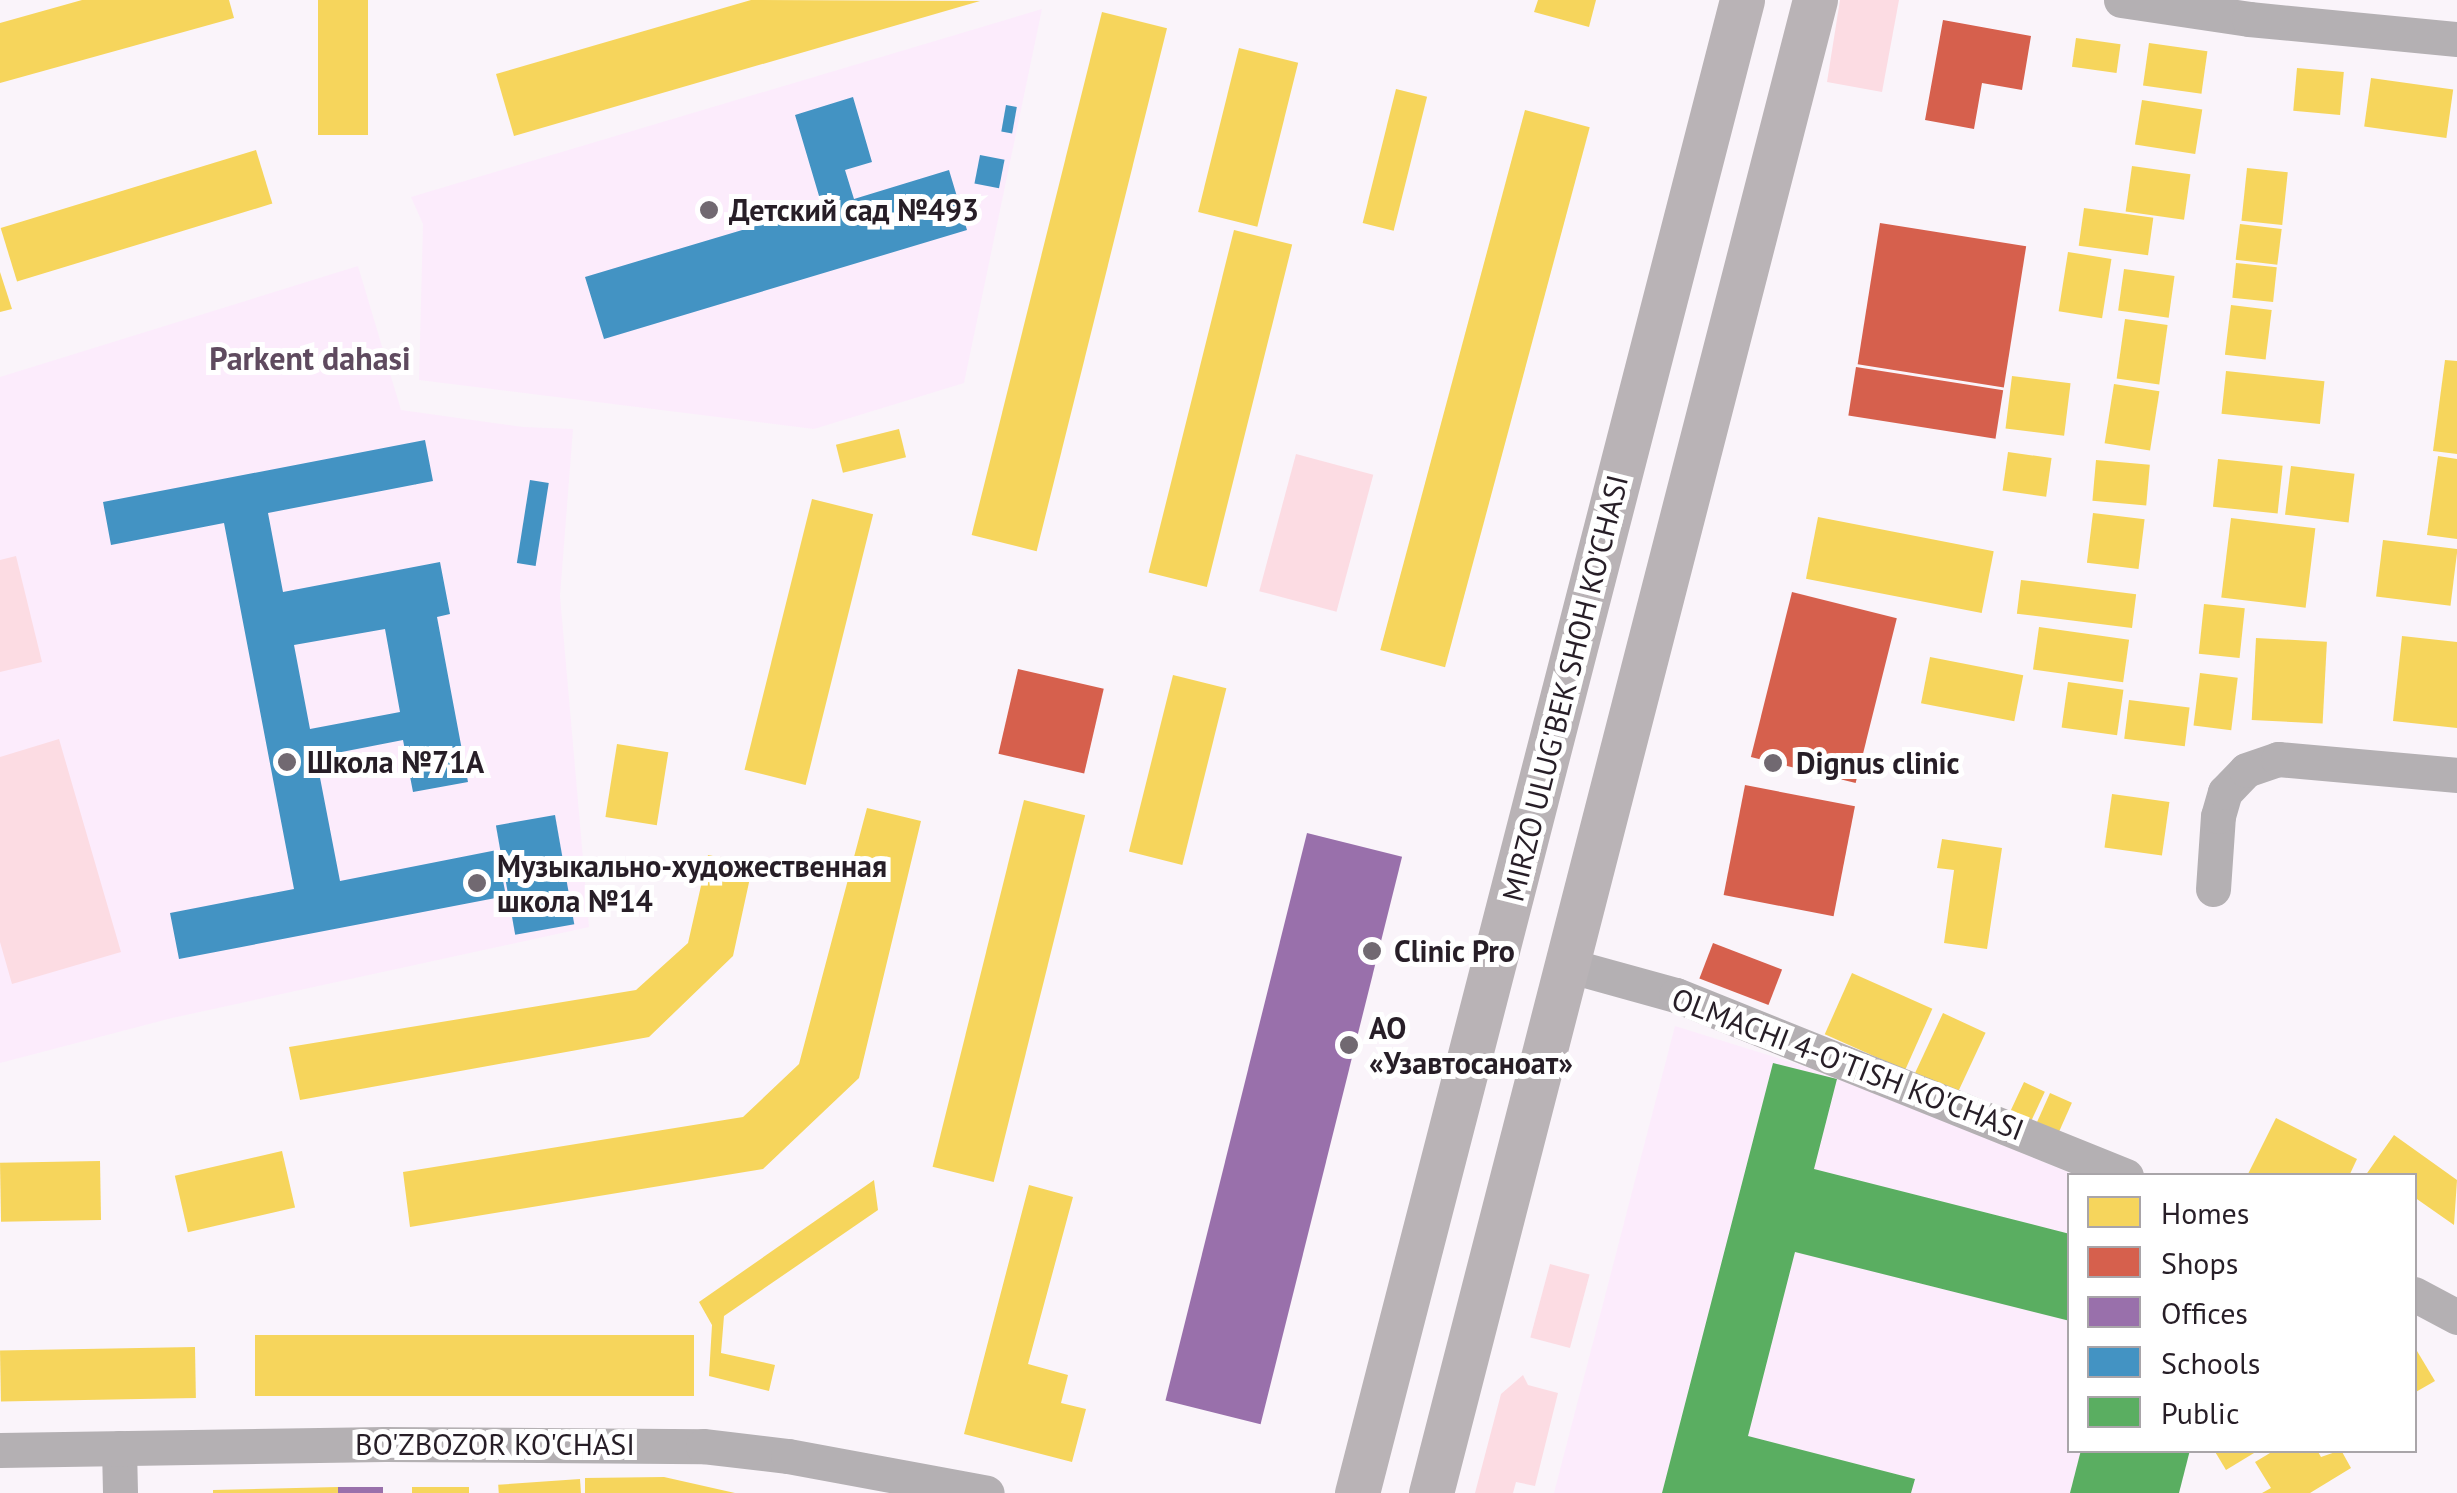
<!DOCTYPE html>
<html>
<head>
<meta charset="utf-8">
<style>
  body { margin:0 }
  #map { position:relative; width:2457px; height:1493px; overflow:hidden; background:#faf4fa; font-family:"PT Sans",sans-serif }
  div>[style] { position:absolute }
  [style*='--x'] { left:calc(var(--x)*1px); top:calc(var(--y)*1px); width:calc(var(--w)*1px); rotate:calc(var(--a)*1deg) }
  .built>* { inset:0; background:#fcecfc }
  .green>* { inset:0; background:#fcdce3; transform-origin:0 0 }
  .homes>* { inset:0; background:#f6d55c; transform-origin:0 0 }
  .shops>* { inset:0; background:#d6604d; transform-origin:0 0 }
  .offices>* { inset:0; background:#9970ab; transform-origin:0 0 }
  .schools>* { inset:0; background:#4393c3; transform-origin:0 0 }
  .public>* { inset:0; background:#5aae61 }
  .minor>* { height:35px; margin:-17.5px; padding:0 17.5px; transform-origin:17.5px; border-radius:17.5px; background:#b4b0b3 }
  .major>* { height:45px; margin:-22.5px; padding:0 22.5px; transform-origin:22.5px; border-radius:22.5px; background:#b9b3b6 }
  .dots>* { width:28px; height:28px; translate:-50% -50%; box-sizing:border-box; border:5px solid #fff; border-radius:50% }
  span { translate:-50% -50%; white-space:nowrap; text-align:center; line-height:1.15; -webkit-text-stroke:10px #fff; paint-order:stroke }
  .poi-label { font-size:30px; color:#271e27; font-weight:700 }
  .left { translate:0 -50%; text-align:left }
  .street-label { font-size:30px; color:#271e27 }
  .neighbourhood-label { font-size:32px; color:#5f4a5f; font-weight:700 }
  .legend { position:absolute; left:2067px; top:1173px; width:350px; height:280px; box-sizing:border-box; background:#fff; border:2px solid #a9a5a9; margin:0; padding:12px 18px; list-style:none; font-size:30px; color:#271e27 }
  .legend li { display:flex; align-items:center; gap:20px; height:50px }
  .legend b { width:50px; border:2px solid #a9a5a9 }
</style>
</head>
<body>
<div id="map">
  <div class="built">
    <i style="clip-path:polygon(1042px 9px,964px 383px,814px 429px,419px 380px,423px 224px,411px 197px)"></i>
    <i style="clip-path:polygon(358px 266px,401px 410px,523px 427px,573px 429px,560px 596px,589px 927px,172px 1018px,0 1063px,0 377px)"></i>
    <i style="clip-path:polygon(1675px 1026px,1835px 1076px,2075px 1175px,2070px 1176px,2070px 1450px,2190px 1451px,2179px 1493px,1554px 1493px)"></i>
  </div>
  <div class="green">
    <i style="clip-path:polygon(1840px 0,1899px 0,1882px 92px,1827px 82px)"></i>
    <i style="left:1296px;top:454px;width:80px;height:142px;rotate:15deg"></i>
    <i style="clip-path:polygon(16px 556px,42px 662px,0 672px,0 560px)"></i>
    <i style="clip-path:polygon(59px 739px,121px 952px,12px 984px,0 942px,0 757px)"></i>
    <i style="left:1550px;top:1264px;width:41px;height:76px;rotate:15deg"></i>
    <i style="clip-path:polygon(1523px 1375px,1528px 1385px,1558px 1393px,1535px 1486px,1516px 1482px,1513px 1493px,1475px 1493px,1501px 1394px)"></i>
  </div>
  <div class="homes">
    <i style="clip-path:polygon(82px 0,229px 0,234px 18px,0 83px,0 23px)"></i>
    <i style="left:318px;top:0;width:50px;height:135px"></i>
    <i style="clip-path:polygon(751px 0,980px 1px,514px 136px,496px 74px)"></i>
    <i style="clip-path:polygon(1538px 0,1596px 0,1589px 27px,1534px 12px)"></i>
    <i style="left:1102px;top:12px;width:67px;height:539px;rotate:14deg"></i>
    <i style="left:2076px;top:38px;width:45px;height:29px;rotate:8deg"></i>
    <i style="left:2149px;top:43px;width:59px;height:43px;rotate:8deg"></i>
    <i style="left:1239px;top:48px;width:61px;height:169px;rotate:14deg"></i>
    <i style="left:2297px;top:68px;width:47px;height:43px;rotate:5deg"></i>
    <i style="left:2371px;top:78px;width:83px;height:49px;rotate:8deg"></i>
    <i style="left:1396px;top:89px;width:32px;height:138px;rotate:14deg"></i>
    <i style="left:2142px;top:100px;width:61px;height:45px;rotate:9deg"></i>
    <i style="left:1525px;top:110px;width:67px;height:559px;rotate:15deg"></i>
    <i style="left:256px;top:150px;width:56px;height:267px;rotate:73deg"></i>
    <i style="left:2132px;top:166px;width:59px;height:46px;rotate:8deg"></i>
    <i style="left:2247px;top:168px;width:41px;height:53px;rotate:6deg"></i>
    <i style="left:2084px;top:208px;width:70px;height:38px;rotate:8deg"></i>
    <i style="left:2240px;top:224px;width:42px;height:36px;rotate:7deg"></i>
    <i style="left:1234px;top:230px;width:60px;height:353px;rotate:14deg"></i>
    <i style="left:2068px;top:252px;width:44px;height:60px;rotate:9deg"></i>
    <i style="left:2236px;top:263px;width:41px;height:35px;rotate:6deg"></i>
    <i style="left:2124px;top:269px;width:51px;height:42px;rotate:8deg"></i>
    <i style="clip-path:polygon(0 272px,12px 309px,0 312px)"></i>
    <i style="left:2231px;top:305px;width:41px;height:50px;rotate:7deg"></i>
    <i style="left:2125px;top:319px;width:43px;height:60px;rotate:8deg"></i>
    <i style="clip-path:polygon(2445px 360px,2457px 361px,2457px 454px,2433px 451px)"></i>
    <i style="left:2226px;top:371px;width:99px;height:43px;rotate:6deg"></i>
    <i style="left:2012px;top:376px;width:59px;height:53px;rotate:7deg"></i>
    <i style="left:2114px;top:384px;width:46px;height:60px;rotate:9deg"></i>
    <i style="left:899px;top:429px;width:29px;height:65px;rotate:76deg"></i>
    <i style="left:2008px;top:452px;width:44px;height:39px;rotate:8deg"></i>
    <i style="clip-path:polygon(2438px 456px,2457px 459px,2457px 539px,2427px 535px)"></i>
    <i style="left:2218px;top:459px;width:65px;height:48px;rotate:6deg"></i>
    <i style="left:2096px;top:460px;width:54px;height:41px;rotate:5deg"></i>
    <i style="left:2291px;top:466px;width:64px;height:49px;rotate:7deg"></i>
    <i style="left:812px;top:499px;width:63px;height:279px;rotate:14deg"></i>
    <i style="left:2093px;top:513px;width:52px;height:50px;rotate:7deg"></i>
    <i style="left:1818px;top:517px;width:179px;height:63px;rotate:11deg"></i>
    <i style="left:2231px;top:518px;width:85px;height:80px;rotate:7deg"></i>
    <i style="left:2383px;top:540px;width:75px;height:57px;rotate:7deg"></i>
    <i style="left:2021px;top:580px;width:116px;height:34px;rotate:7deg"></i>
    <i style="left:2204px;top:604px;width:41px;height:50px;rotate:6deg"></i>
    <i style="left:2039px;top:627px;width:91px;height:43px;rotate:8deg"></i>
    <i style="clip-path:polygon(2402px 636px,2457px 642px,2457px 728px,2393px 721px)"></i>
    <i style="left:2256px;top:638px;width:71px;height:82px;rotate:3deg"></i>
    <i style="left:1930px;top:657px;width:95px;height:47px;rotate:11deg"></i>
    <i style="left:2200px;top:673px;width:38px;height:53px;rotate:7deg"></i>
    <i style="left:1173px;top:675px;width:55px;height:182px;rotate:14deg"></i>
    <i style="left:2068px;top:682px;width:56px;height:46px;rotate:8deg"></i>
    <i style="left:2129px;top:700px;width:61px;height:39px;rotate:7deg"></i>
    <i style="left:617px;top:744px;width:52px;height:74px;rotate:9deg"></i>
    <i style="left:2112px;top:794px;width:58px;height:54px;rotate:8deg"></i>
    <i style="left:1024px;top:800px;width:63px;height:378px;rotate:14deg"></i>
    <i style="clip-path:polygon(867px 808px,921px 821px,859px 1078px,763px 1169px,410px 1227px,403px 1172px,743px 1117px,799px 1064px)"></i>
    <i style="clip-path:polygon(1942px 839px,2002px 848px,1987px 949px,1944px 943px,1954px 870px,1937px 868px)"></i>
    <i style="clip-path:polygon(708px 855px,753px 864px,733px 956px,649px 1037px,300px 1100px,289px 1047px,636px 990px,688px 943px)"></i>
    <i style="left:1852px;top:973px;width:88px;height:67px;rotate:24deg"></i>
    <i style="left:1943px;top:1013px;width:47px;height:68px;rotate:25deg"></i>
    <i style="left:2024px;top:1082px;width:23px;height:37px;rotate:25deg"></i>
    <i style="left:2050px;top:1093px;width:24px;height:37px;rotate:24deg"></i>
    <i style="clip-path:polygon(2276px 1118px,2357px 1159px,2349px 1176px,2247px 1176px)"></i>
    <i style="clip-path:polygon(2394px 1135px,2457px 1180px,2454px 1225px,2414px 1197px,2414px 1176px,2365px 1176px)"></i>
    <i style="left:282px;top:1151px;width:58px;height:110px;rotate:77deg"></i>
    <i style="left:100px;top:1161px;width:59px;height:100px;rotate:89deg"></i>
    <i style="clip-path:polygon(874px 1180px,878px 1210px,724px 1316px,721px 1353px,775px 1365px,769px 1391px,709px 1376px,712px 1325px,699px 1302px)"></i>
    <i style="clip-path:polygon(1029px 1185px,1073px 1197px,1028px 1364px,1068px 1375px,1061px 1403px,1086px 1409px,1072px 1462px,964px 1434px)"></i>
    <i style="left:694px;top:1335px;width:61px;height:439px;rotate:90deg"></i>
    <i style="clip-path:polygon(2414px 1346px,2435px 1381px,2414px 1393px)"></i>
    <i style="left:195px;top:1347px;width:51px;height:195px;rotate:89deg"></i>
    <i style="clip-path:polygon(2214px 1450px,2259px 1450px,2226px 1470px)"></i>
    <i style="clip-path:polygon(2275px 1450px,2317px 1450px,2321px 1457px,2341px 1450px,2351px 1468px,2310px 1493px,2262px 1493px,2271px 1488px,2255px 1462px)"></i>
    <i style="clip-path:polygon(664px 1477px,735px 1493px,585px 1493px,585px 1478px)"></i>
    <i style="left:580px;top:1479px;width:14px;height:82px;rotate:86deg"></i>
    <i style="clip-path:polygon(338px 1487px,338px 1493px,213px 1493px,213px 1490px)"></i>
    <i style="left:412px;top:1487px;width:57px;height:6px"></i>
  </div>
  <div class="shops">
    <i style="clip-path:polygon(1943px 20px,2031px 36px,2022px 90px,1982px 83px,1974px 129px,1925px 120px)"></i>
    <i style="left:1880px;top:223px;width:148px;height:143px;rotate:9deg"></i>
    <i style="left:1856px;top:367px;width:149px;height:49px;rotate:9deg"></i>
    <i style="left:1792px;top:592px;width:108px;height:170px;rotate:14deg"></i>
    <i style="left:1018px;top:669px;width:88px;height:87px;rotate:13deg"></i>
    <i style="left:1745px;top:785px;width:112px;height:112px;rotate:11deg"></i>
    <i style="left:1713px;top:943px;width:74px;height:38px;rotate:21deg"></i>
  </div>
  <div class="offices">
    <i style="left:1307px;top:833px;width:98px;height:585px;rotate:14deg"></i>
    <i style="left:338px;top:1487px;width:45px;height:6px"></i>
  </div>
  <div class="schools">
    <i style="clip-path:polygon(853px 97px,872px 162px,845px 170px,854px 199px,949px 170px,967px 230px,604px 339px,585px 277px,822px 206px,795px 115px)"></i>
    <i style="left:1006px;top:105px;width:11px;height:27px;rotate:10deg"></i>
    <i style="left:980px;top:155px;width:25px;height:29px;rotate:11deg"></i>
    <i style="clip-path:polygon(evenodd,425px 440px,433px 481px,268px 513px,283px 592px,440px 562px,450px 614px,437px 617px,468px 782px,413px 792px,403px 740px,316px 757px,340px 881px,497px 850px,506px 896px,179px 959px,170px 913px,294px 889px,224px 523px,111px 545px,103px 502px,425px 440px,385px 629px,400px 712px,310px 729px,294px 645px,385px 629px)"></i>
    <i style="left:530px;top:480px;width:19px;height:84px;rotate:9deg"></i>
    <i style="left:555px;top:815px;width:111px;height:60px;rotate:80deg"></i>
  </div>
  <div class="public">
    <i style="clip-path:polygon(1773px 1063px,1837px 1079px,1814px 1169px,2070px 1234px,2070px 1321px,1795px 1252px,1748px 1436px,1915px 1479px,1911px 1493px,1662px 1493px)"></i>
    <i style="clip-path:polygon(2081px 1450px,2190px 1450px,2179px 1493px,2070px 1493px)"></i>
  </div>
  <div class="minor">
    <i style="--x:2121;--y:0;--w:129;--a:8.4"></i>
    <i style="--x:2249;--y:19;--w:209;--a:5.5"></i>
    <i style="--x:2213;--y:889;--w:73;--a:-86.1"></i>
    <i style="--x:2218;--y:816;--w:25;--a:-74"></i>
    <i style="--x:2225;--y:792;--w:30;--a:-46"></i>
    <i style="--x:2246;--y:770;--w:34;--a:-19"></i>
    <i style="--x:2278;--y:759;--w:180;--a:5.1"></i>
    <i style="--x:1567;--y:965;--w:113;--a:15.4"></i>
    <i style="--x:1676;--y:995;--w:485;--a:21.9"></i>
    <i style="--x:2414;--y:1294;--w:49;--a:28.1"></i>
    <i style="--x:119;--y:1448;--w:45;--a:88.7"></i>
    <i style="--x:0;--y:1450;--w:385;--a:-0.9"></i>
    <i style="--x:385;--y:1444;--w:318;--a:0.4"></i>
    <i style="--x:703;--y:1446;--w:86;--a:6.7"></i>
    <i style="--x:788;--y:1456;--w:202;--a:10.5"></i>
  </div>
  <div class="major">
    <i style="--x:1357;--y:1493;--w:1542;--a:-75.54"></i>
    <i style="--x:1431;--y:1493;--w:1542;--a:-75.58"></i>
  </div>
  <div class="dots">
    <i style="left:709px;top:210px;background:#716971"></i>
    <i style="left:287px;top:762px;background:#716971"></i>
    <i style="left:1773px;top:763px;background:#716971"></i>
    <i style="left:477px;top:883px;background:#716971"></i>
    <i style="left:1372px;top:951px;background:#716971"></i>
    <i style="left:1349px;top:1045px;background:#716971"></i>
  </div>
  <div class="poi-label">
    <span class="left" style="left:729px;top:210px">Детский сад №493</span>
    <span class="left" style="left:307px;top:762px">Школа №71А</span>
    <span class="left" style="left:1796px;top:763px">Dignus clinic</span>
    <span class="left" style="left:497px;top:883px">Музыкально-художественная<br>школа №14</span>
    <span class="left" style="left:1394px;top:951px">Clinic Pro</span>
    <span class="left" style="left:1369px;top:1045px">АО<br>«Узавтосаноат»</span>
  </div>
  <div class="street-label">
    <span style="left:1565px;top:688px;rotate:-76deg">MIRZO ULUG'BEK SHOH KO'CHASI</span>
    <span style="left:1848px;top:1064px;rotate:21deg">OLMACHI 4-O'TISH KO'CHASI</span>
    <span style="left:495px;top:1444px">BO'ZBOZOR KO'CHASI</span>
  </div>
  <div class="neighbourhood-label">
    <span style="left:310px;top:358px">Parkent dahasi</span>
  </div>
  <ul class="legend">
  <li><b style="height:28px;background:#f6d55c"></b>Homes</li>
  <li><b style="height:28px;background:#d6604d"></b>Shops</li>
  <li><b style="height:28px;background:#9970ab"></b>Offices</li>
  <li><b style="height:28px;background:#4393c3"></b>Schools</li>
  <li><b style="height:28px;background:#5aae61"></b>Public</li>
  </ul>
</div>
</body>
</html>
